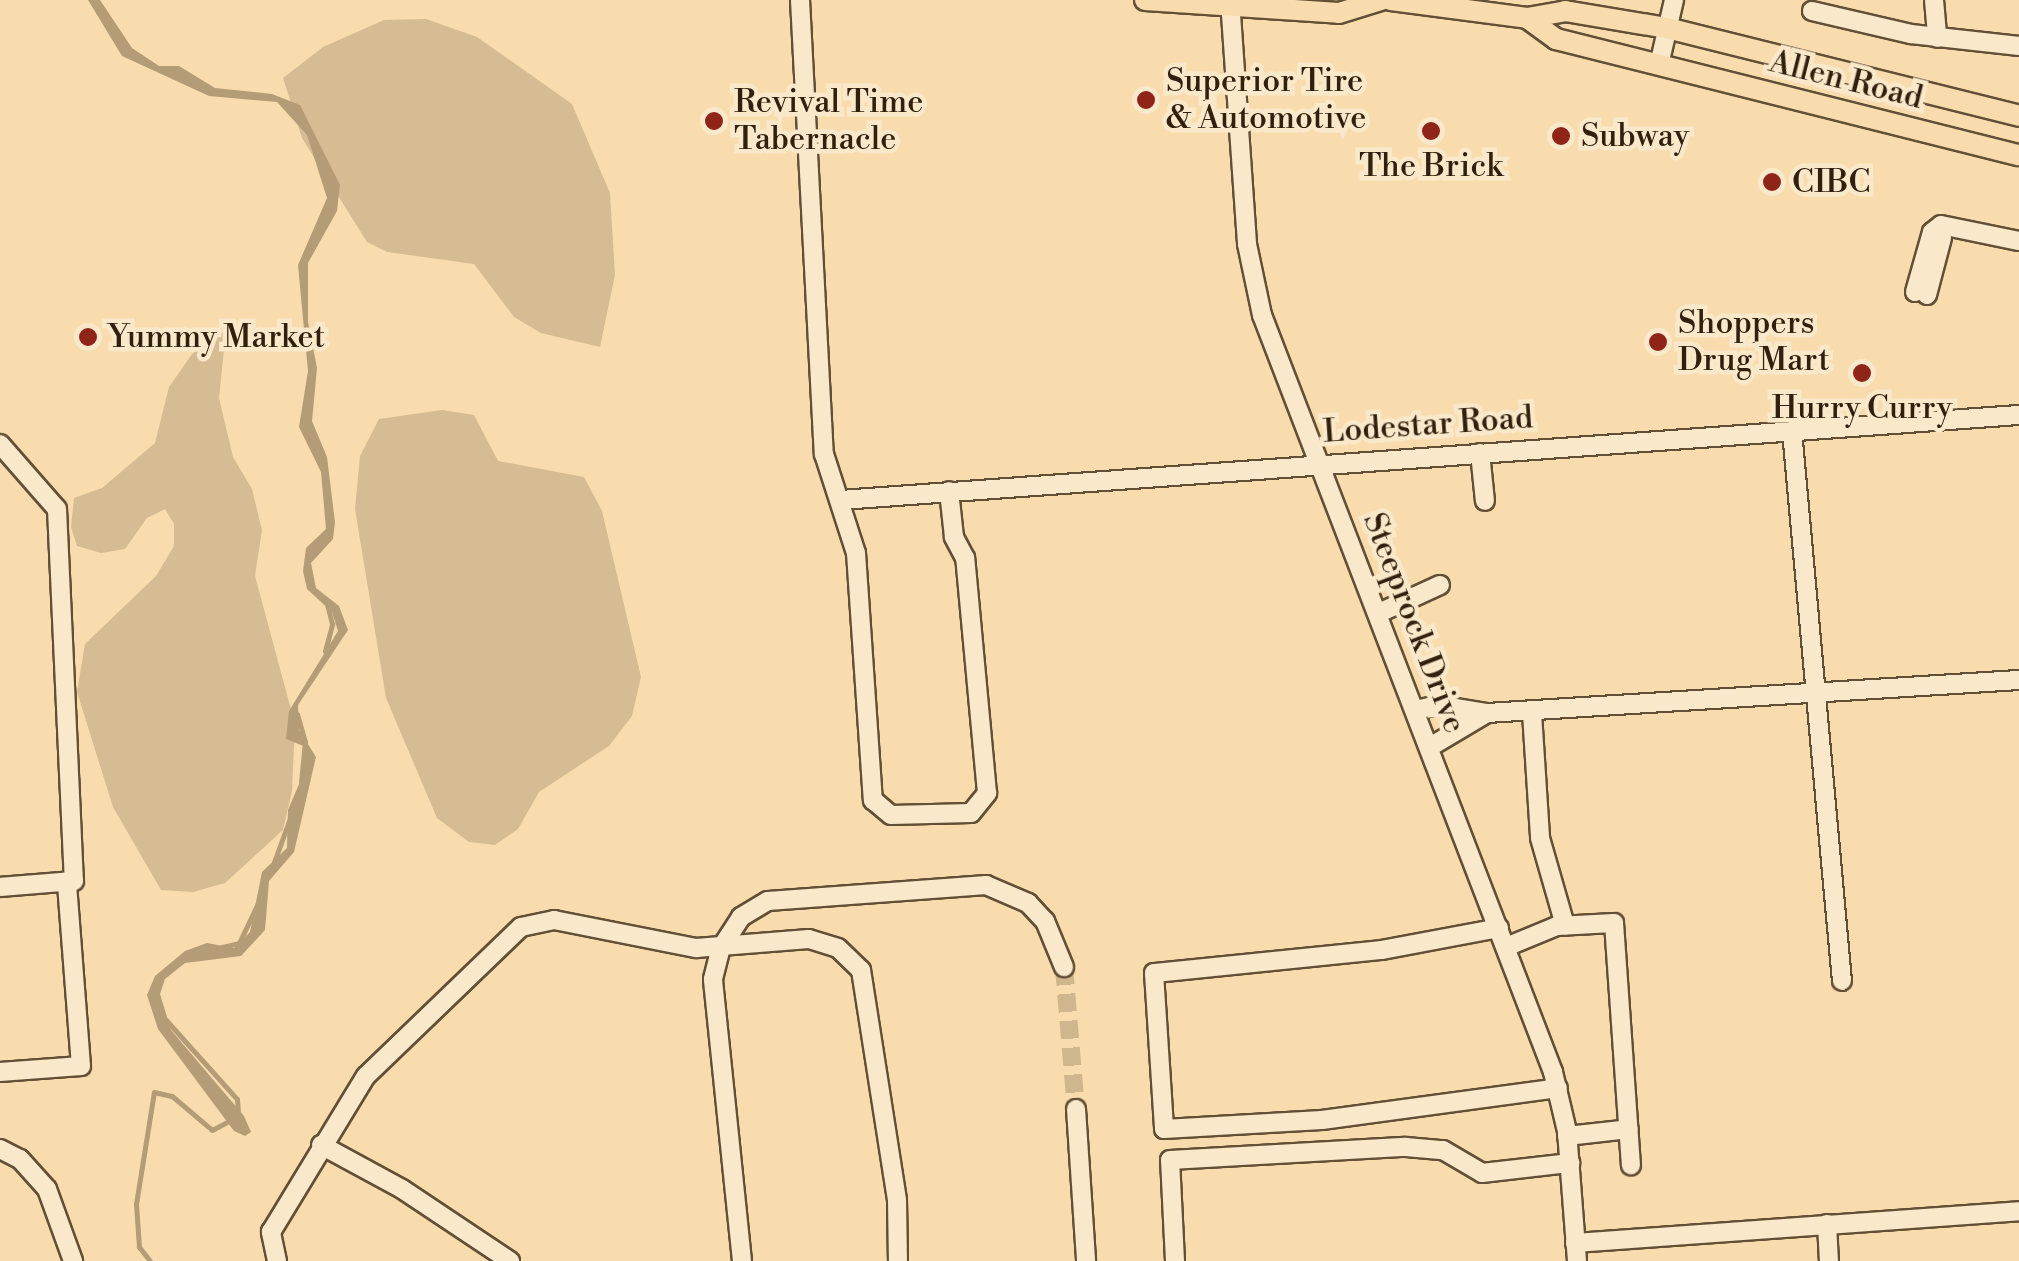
<!DOCTYPE html>
<html>
<head>
<meta charset="utf-8">
<style>
  body { margin:0 }
  #map { position:relative; width:2019px; height:1261px; overflow:hidden; background:#f8dcad; font-family:"Libre Bodoni",serif }
  div>[style] { position:absolute }
  [style*='--x'] { left:calc(var(--x)*1px); top:calc(var(--y)*1px); width:calc(var(--w)*1px); rotate:calc(var(--a)*1deg) }
  .green>* { inset:0; background:#d6bc92 }
  .water>* { inset:0; background:#b49c77 }
  .stream>* { height:5px; margin:-2.5px; padding:0 2.5px; transform-origin:2.5px; border-radius:2.5px; background:#b49c77 }
  .minor-tunnel>* { height:18px; margin-top:-9px; transform-origin:0; background:repeating-linear-gradient(90deg,#d0b68d 0 18px,transparent 0 27px) }
  .roads { filter:drop-shadow(2px 0 #624f35) drop-shadow(-2px 0 #624f35) drop-shadow(0 2px #624f35) drop-shadow(0 -2px #624f35) }
  .minor>* { height:18px; margin:-9px; padding:0 9px; transform-origin:9px; border-radius:9px; background:#fae8ca }
  .major>* { height:20px; margin:-10px; padding:0 10px; transform-origin:10px; border-radius:10px; background:#f8dcad }
  .dots>* { width:28px; height:28px; translate:-50% -50%; box-sizing:border-box; border:5px solid #fae8ca; border-radius:50% }
  span { translate:-50% -50%; white-space:nowrap; text-align:center; line-height:1.15; -webkit-text-stroke:9px #fae8ca; paint-order:stroke }
  .street-label { font-size:32px; color:#30200d }
  .poi-label { font-size:32px; color:#30200d }
  .left { translate:0 -50%; text-align:left }
</style>
</head>
<body>
<div id="map">
  <div class="green">
    <i style="clip-path:polygon(426px 19px,477px 37px,572px 104px,610px 193px,615px 275px,600px 347px,541px 333px,514px 317px,474px 264px,387px 252px,367px 242px,302px 138px,283px 78px,323px 47px,384px 20px)"></i>
    <i style="clip-path:polygon(226px 330px,219px 398px,233px 457px,252px 489px,262px 530px,255px 576px,295px 724px,292px 791px,283px 830px,225px 883px,193px 892px,161px 890px,113px 807px,77px 692px,85px 644px,156px 576px,174px 546px,174px 524px,165px 509px,147px 518px,125px 549px,101px 553px,77px 546px,71px 527px,74px 498px,102px 488px,155px 443px,169px 387px,192px 354px)"></i>
    <i style="clip-path:polygon(442px 410px,474px 415px,498px 461px,584px 477px,602px 511px,641px 677px,632px 716px,609px 746px,539px 792px,518px 829px,495px 845px,469px 842px,437px 818px,386px 698px,355px 509px,360px 456px,379px 419px)"></i>
  </div>
  <div class="water">
    <i style="clip-path:polygon(88px 0,100px 0,132px 48px,159px 66px,179px 66px,215px 88px,272px 94px,300px 105px,340px 185px,337px 211px,308px 263px,308px 322px,317px 368px,312px 421px,327px 457px,335px 522px,333px 539px,311px 563px,316px 588px,339px 606px,348px 630px,298px 705px,299px 730px,316px 757px,294px 852px,269px 881px,265px 930px,241px 956px,185px 963px,165px 979px,160px 994px,171px 1030px,244px 1116px,251px 1132px,245px 1136px,234px 1131px,158px 1029px,147px 995px,155px 976px,185px 951px,207px 943px,234px 948px,250px 932px,262px 872px,287px 848px,288px 810px,305px 770px,306px 747px,286px 739px,289px 711px,338px 631px,332px 612px,307px 589px,303px 571px,306px 548px,326px 529px,321px 472px,299px 427px,308px 371px,298px 265px,327px 198px,307px 135px,277px 102px,209px 96px,122px 56px)"></i>
  </div>
  <div class="stream">
    <i style="--x:325;--y:651;--w:28;--a:-75"></i>
    <i style="--x:332;--y:624;--w:21;--a:-104"></i>
    <i style="--x:297;--y:714;--w:29;--a:74"></i>
    <i style="--x:305;--y:742;--w:40;--a:95.7"></i>
    <i style="--x:274;--y:862;--w:44;--a:-69.9"></i>
    <i style="--x:222;--y:947;--w:17;--a:-13"></i>
    <i style="--x:239;--y:943;--w:47;--a:-64.5"></i>
    <i style="--x:166;--y:1020;--w:106;--a:48.1"></i>
    <i style="--x:237;--y:1099;--w:13;--a:86"></i>
    <i style="--x:150;--y:1261;--w:18;--a:-128"></i>
    <i style="--x:139;--y:1247;--w:43;--a:-94"></i>
    <i style="--x:136;--y:1204;--w:113;--a:-80.9"></i>
    <i style="--x:154;--y:1092;--w:18;--a:13"></i>
    <i style="--x:172;--y:1096;--w:52;--a:40.4"></i>
    <i style="--x:212;--y:1130;--w:21;--a:-28"></i>
  </div>
  <div class="minor-tunnel">
    <i style="--x:1064;--y:967;--w:143;--a:85.2"></i>
  </div>
  <div class="roads">
    <div class="minor">
      <i style="--x:800;--y:0;--w:455;--a:87"></i>
      <i style="--x:824;--y:454;--w:104;--a:72.1"></i>
      <i style="--x:856;--y:553;--w:248;--a:86.1"></i>
      <i style="--x:873;--y:800;--w:23;--a:40"></i>
      <i style="--x:891;--y:815;--w:80;--a:-1.4"></i>
      <i style="--x:971;--y:813;--w:26;--a:-51"></i>
      <i style="--x:987;--y:793;--w:236;--a:-95.3"></i>
      <i style="--x:965;--y:558;--w:24;--a:-118"></i>
      <i style="--x:954;--y:537;--w:46;--a:-96.2"></i>
      <i style="--x:1230;--y:0;--w:245;--a:86"></i>
      <i style="--x:1247;--y:244;--w:73;--a:78.1"></i>
      <i style="--x:1262;--y:315;--w:811;--a:68.97"></i>
      <i style="--x:1553;--y:1072;--w:61;--a:76.7"></i>
      <i style="--x:1567;--y:1131;--w:130;--a:85.6"></i>
      <i style="--x:1934;--y:0;--w:38;--a:85"></i>
      <i style="--x:1812;--y:11;--w:102;--a:13.1"></i>
      <i style="--x:1911;--y:34;--w:109;--a:6.3"></i>
      <i style="--x:1659;--y:65;--w:67;--a:-77"></i>
      <i style="--x:1915;--y:292;--w:62;--a:-74.2"></i>
      <i style="--x:1932;--y:232;--w:11;--a:-38"></i>
      <i style="--x:1941;--y:225;--w:80;--a:11.6"></i>
      <i style="--x:1927;--y:295;--w:59;--a:-75.3"></i>
      <i style="--x:1792;--y:431;--w:552;--a:84.81"></i>
      <i style="--x:0;--y:444;--w:86;--a:48.8"></i>
      <i style="--x:57;--y:509;--w:372;--a:87.4"></i>
      <i style="--x:74;--y:881;--w:74;--a:175.4"></i>
      <i style="--x:1480;--y:453;--w:48;--a:84.1"></i>
      <i style="--x:841;--y:500;--w:1181;--a:-4.13"></i>
      <i style="--x:1379;--y:613;--w:67;--a:-24.7"></i>
      <i style="--x:1416;--y:710;--w:22;--a:-13"></i>
      <i style="--x:1437;--y:705;--w:51;--a:9.1"></i>
      <i style="--x:1487;--y:713;--w:66;--a:149.2"></i>
      <i style="--x:1487;--y:713;--w:533;--a:-3.55"></i>
      <i style="--x:1532;--y:713;--w:125;--a:86.3"></i>
      <i style="--x:1540;--y:838;--w:91;--a:74"></i>
      <i style="--x:1499;--y:928;--w:120;--a:169.4"></i>
      <i style="--x:1381;--y:950;--w:228;--a:174.2"></i>
      <i style="--x:1154;--y:973;--w:156;--a:86.3"></i>
      <i style="--x:1164;--y:1129;--w:158;--a:-3.3"></i>
      <i style="--x:1322;--y:1120;--w:238;--a:-7.7"></i>
      <i style="--x:1506;--y:947;--w:55;--a:-22.4"></i>
      <i style="--x:1557;--y:926;--w:57;--a:-3"></i>
      <i style="--x:1614;--y:923;--w:243;--a:86"></i>
      <i style="--x:0;--y:1072;--w:81;--a:-4.2"></i>
      <i style="--x:81;--y:1066;--w:185;--a:-94.4"></i>
      <i style="--x:1076;--y:1109;--w:152;--a:86.2"></i>
      <i style="--x:1567;--y:1136;--w:62;--a:-6.4"></i>
      <i style="--x:321;--y:1145;--w:92;--a:28.5"></i>
      <i style="--x:402;--y:1189;--w:130;--a:33.7"></i>
      <i style="--x:0;--y:1149;--w:22;--a:27"></i>
      <i style="--x:20;--y:1159;--w:40;--a:48"></i>
      <i style="--x:47;--y:1189;--w:77;--a:70.1"></i>
      <i style="--x:1827;--y:1224;--w:37;--a:87"></i>
      <i style="--x:1575;--y:1243;--w:445;--a:-4.1"></i>
      <i style="--x:277;--y:1261;--w:30;--a:-102"></i>
      <i style="--x:271;--y:1232;--w:183;--a:-58.7"></i>
      <i style="--x:366;--y:1076;--w:215;--a:-43.9"></i>
      <i style="--x:521;--y:927;--w:34;--a:-12"></i>
      <i style="--x:554;--y:920;--w:145;--a:11.2"></i>
      <i style="--x:696;--y:948;--w:113;--a:-4.6"></i>
      <i style="--x:809;--y:939;--w:30;--a:17"></i>
      <i style="--x:838;--y:948;--w:32;--a:44"></i>
      <i style="--x:861;--y:970;--w:233;--a:81.1"></i>
      <i style="--x:897;--y:1200;--w:61;--a:89.1"></i>
      <i style="--x:742;--y:1261;--w:283;--a:-95.9"></i>
      <i style="--x:713;--y:979;--w:32;--a:-76"></i>
      <i style="--x:721;--y:948;--w:37;--a:-57"></i>
      <i style="--x:741;--y:917;--w:31;--a:-31"></i>
      <i style="--x:768;--y:901;--w:219;--a:-4.2"></i>
      <i style="--x:986;--y:885;--w:46;--a:23.2"></i>
      <i style="--x:1028;--y:903;--w:25;--a:47"></i>
      <i style="--x:1045;--y:921;--w:50;--a:67.6"></i>
      <i style="--x:1175;--y:1261;--w:101;--a:-92.8"></i>
      <i style="--x:1170;--y:1160;--w:236;--a:-3.2"></i>
      <i style="--x:1406;--y:1147;--w:37;--a:5"></i>
      <i style="--x:1443;--y:1150;--w:45;--a:30.5"></i>
      <i style="--x:1482;--y:1173;--w:89;--a:-6.5"></i>
    </div>
    <div class="major">
      <i style="--x:1145;--y:0;--w:194;--a:3.8"></i>
      <i style="--x:1339;--y:13;--w:44;--a:-17.2"></i>
      <i style="--x:1391;--y:0;--w:137;--a:7.5"></i>
      <i style="--x:1527;--y:18;--w:39;--a:-10"></i>
      <i style="--x:1565;--y:11;--w:103;--a:9.5"></i>
      <i style="--x:1667;--y:28;--w:363;--a:14"></i>
      <i style="--x:1527;--y:18;--w:36;--a:36"></i>
      <i style="--x:1556;--y:39;--w:477;--a:14.1"></i>
    </div>
  </div>
  <div class="dots">
    <i style="left:1146px;top:100px;background:#8f2418"></i>
    <i style="left:714px;top:121px;background:#8f2418"></i>
    <i style="left:1431px;top:131px;background:#8f2418"></i>
    <i style="left:1561px;top:136px;background:#8f2418"></i>
    <i style="left:1772px;top:182px;background:#8f2418"></i>
    <i style="left:88px;top:337px;background:#8f2418"></i>
    <i style="left:1658px;top:342px;background:#8f2418"></i>
    <i style="left:1862px;top:373px;background:#8f2418"></i>
  </div>
  <div class="street-label">
    <span style="left:1846px;top:80px;rotate:14deg">Allen Road</span>
    <span style="left:1428px;top:425px;rotate:-4deg">Lodestar Road</span>
    <span style="left:1414px;top:623px;rotate:69deg">Steeprock Drive</span>
  </div>
  <div class="poi-label">
    <span class="left" style="left:1166px;top:100px">Superior Tire<br>&amp; Automotive</span>
    <span class="left" style="left:734px;top:121px">Revival Time<br>Tabernacle</span>
    <span class="left" style="left:1581px;top:136px">Subway</span>
    <span style="left:1431px;top:166px">The Brick</span>
    <span class="left" style="left:1792px;top:182px">CIBC</span>
    <span class="left" style="left:1678px;top:342px">Shoppers<br>Drug Mart</span>
    <span class="left" style="left:108px;top:337px">Yummy Market</span>
    <span style="left:1862px;top:408px">Hurry Curry</span>
  </div>
</div>
</body>
</html>
